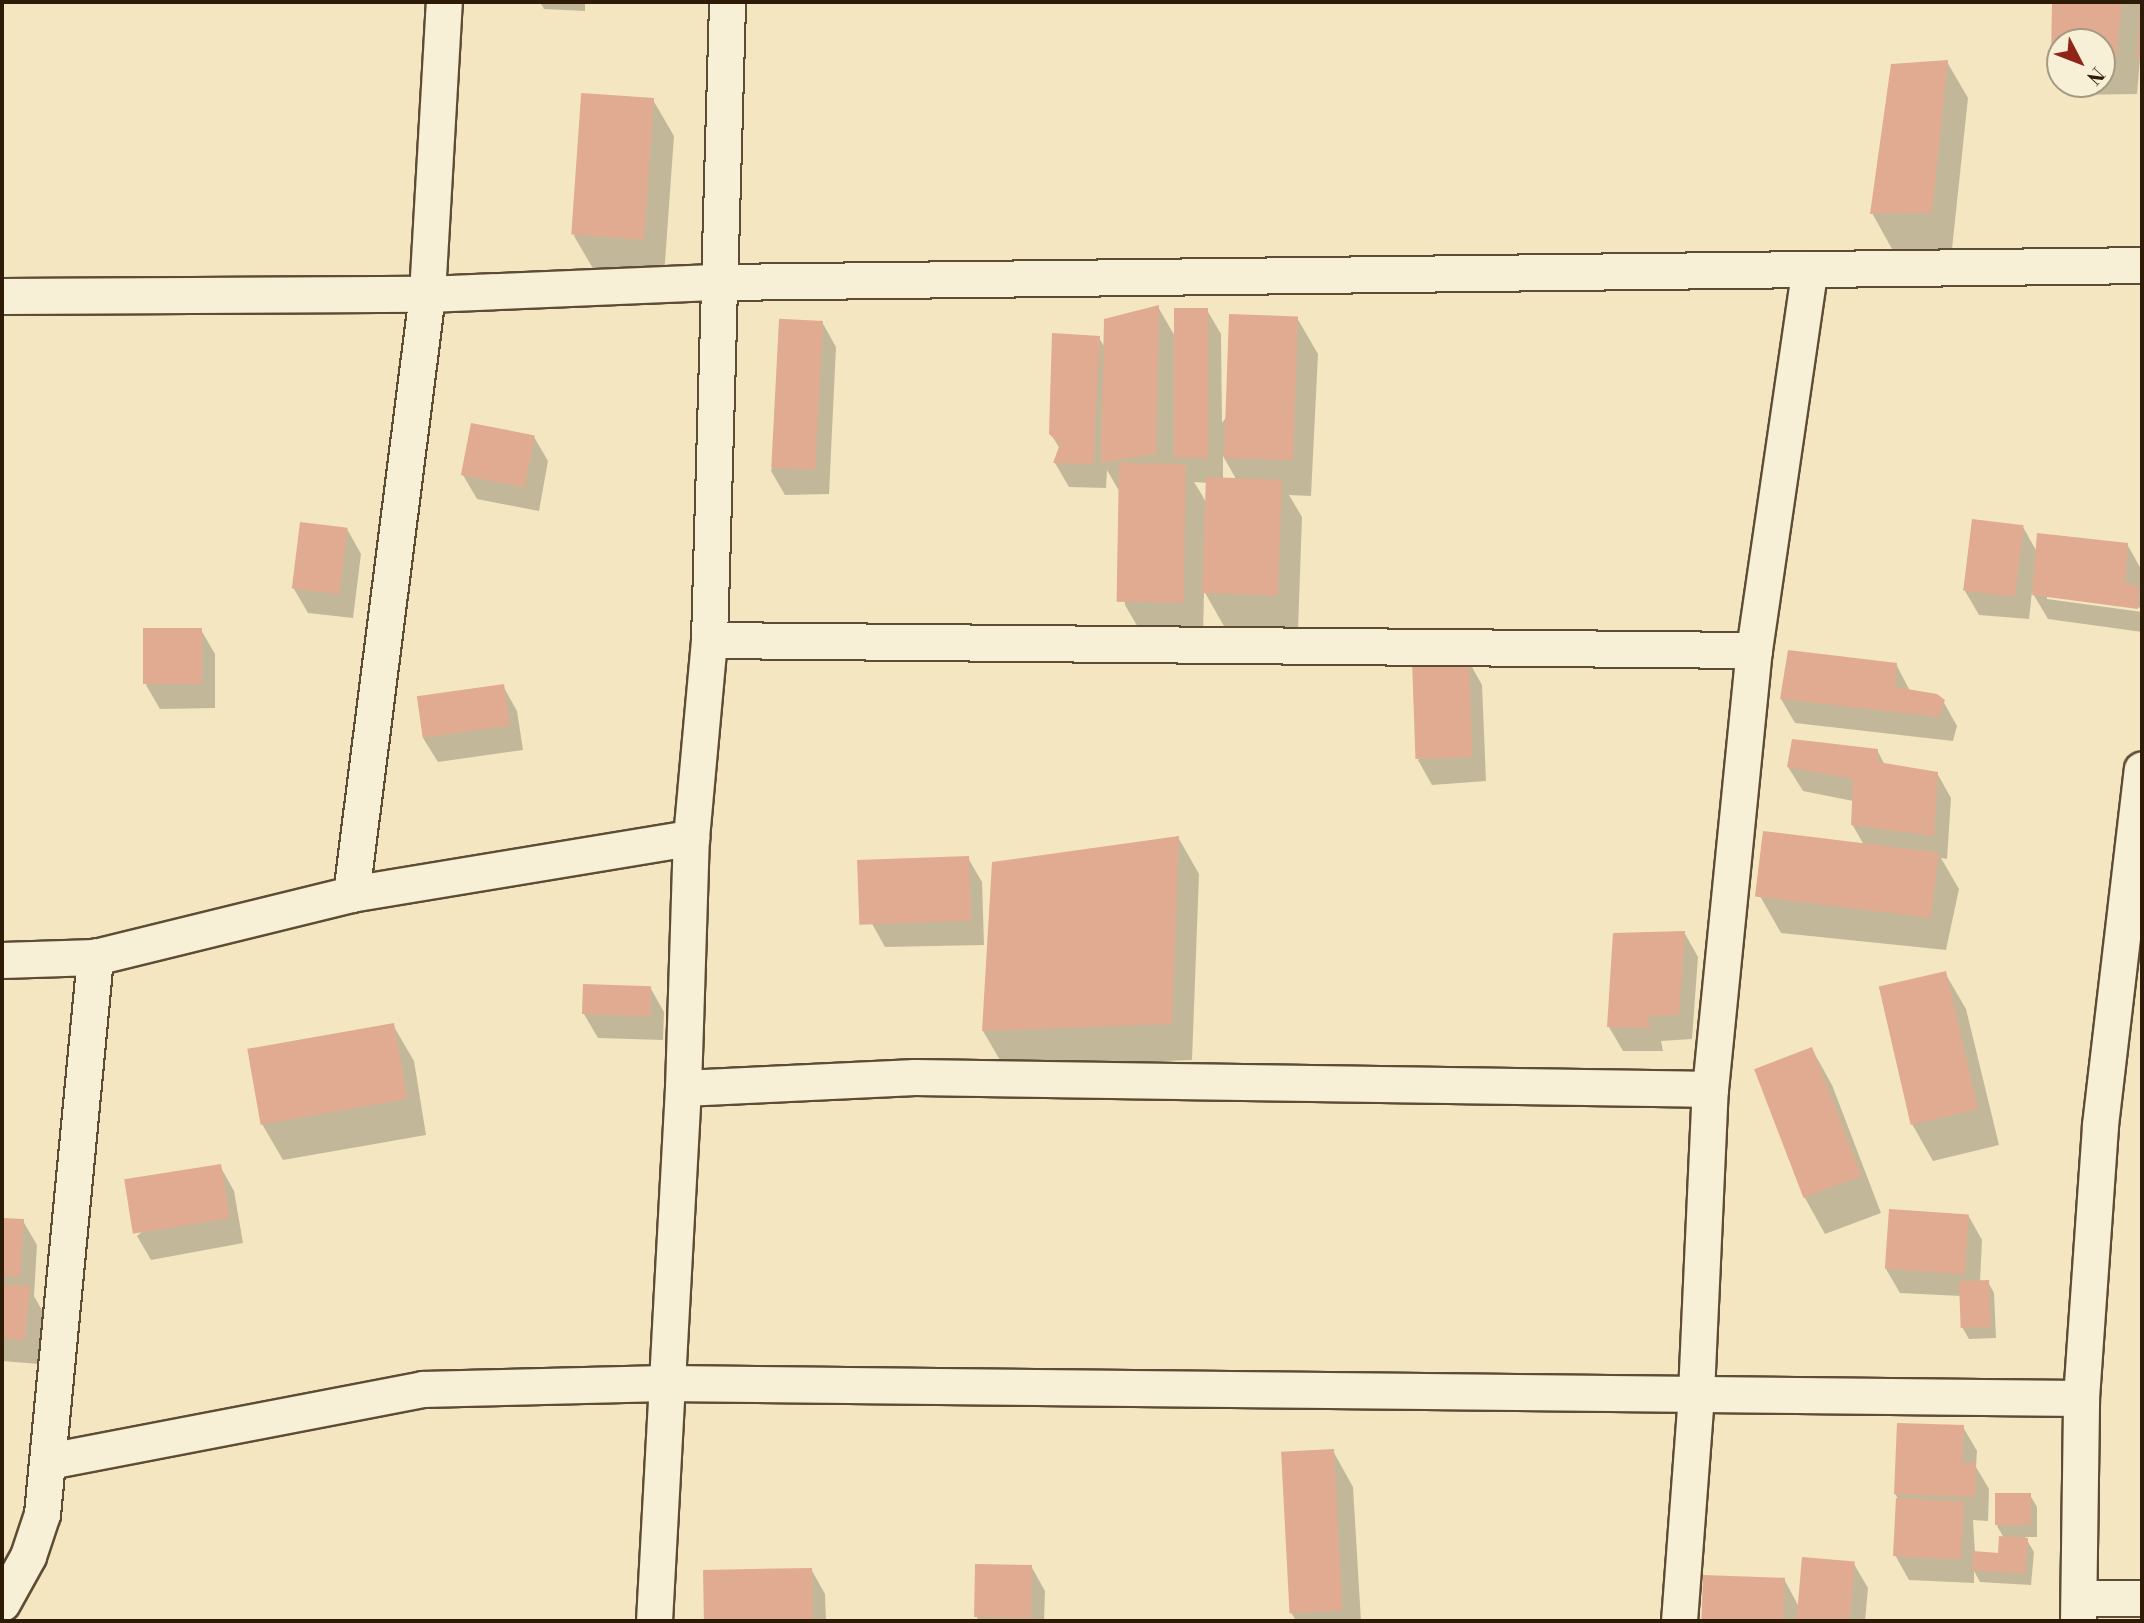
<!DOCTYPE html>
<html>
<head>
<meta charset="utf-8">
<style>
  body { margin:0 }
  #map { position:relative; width:2144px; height:1623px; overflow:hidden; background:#f3e6c0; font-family:"Libre Bodoni",serif }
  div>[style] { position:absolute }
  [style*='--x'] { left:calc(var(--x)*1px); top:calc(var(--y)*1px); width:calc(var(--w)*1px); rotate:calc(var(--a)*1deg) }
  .shadow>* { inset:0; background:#0003 }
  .building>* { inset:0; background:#e1ab91; transform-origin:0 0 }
  .roads { filter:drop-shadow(2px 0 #5e4d35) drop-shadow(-2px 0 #5e4d35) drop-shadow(0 2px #5e4d35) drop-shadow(0 -2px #5e4d35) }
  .minor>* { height:35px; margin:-17.5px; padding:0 17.5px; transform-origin:17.5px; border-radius:17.5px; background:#f7efd6 }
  span { translate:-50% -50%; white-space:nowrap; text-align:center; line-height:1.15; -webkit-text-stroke:7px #f7efd6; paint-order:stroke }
  .frame { position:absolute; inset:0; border:4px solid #2d1a07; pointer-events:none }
  .north { position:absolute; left:2046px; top:28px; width:70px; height:70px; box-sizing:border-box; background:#f7efd6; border:2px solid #a69a83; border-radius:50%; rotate:132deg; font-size:19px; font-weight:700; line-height:28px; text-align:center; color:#2d1a07 }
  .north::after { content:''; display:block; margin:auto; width:24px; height:32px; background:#8f2418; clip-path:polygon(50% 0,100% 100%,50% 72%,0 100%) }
</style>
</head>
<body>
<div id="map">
  <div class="shadow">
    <i style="clip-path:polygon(540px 2px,585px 2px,585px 11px,544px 9px)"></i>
    <i style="clip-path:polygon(2053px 2px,2142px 2px,2142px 64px,2140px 59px,2137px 94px,2074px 95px,2068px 84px,2102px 84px,2102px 42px,2060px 42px,2060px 71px,2053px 59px)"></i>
    <i style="clip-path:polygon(1947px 62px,1968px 98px,1952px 249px,1892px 249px,1872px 213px)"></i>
    <i style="clip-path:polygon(653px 100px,674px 136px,664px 276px,595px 272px,574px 236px)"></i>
    <i style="clip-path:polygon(evenodd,1158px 307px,1176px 338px,1207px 310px,1221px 334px,1222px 423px,1297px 318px,1318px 354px,1311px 496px,1289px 495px,1302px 517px,1298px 630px,1225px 628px,1204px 591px,1203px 639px,1146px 641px,1125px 605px,1122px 496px,1107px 470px,1106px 488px,1069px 487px,1055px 463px,1060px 449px,1051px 434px,1099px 338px,1105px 348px,1158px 307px,1223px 456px,1236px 479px,1223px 479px,1223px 456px,1158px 307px,1194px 482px,1208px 483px,1207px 504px,1202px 495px,1194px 482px)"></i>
    <i style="clip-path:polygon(822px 322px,836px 347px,829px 494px,785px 495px,771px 471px)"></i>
    <i style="clip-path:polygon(534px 437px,548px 461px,539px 511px,477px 499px,463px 475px)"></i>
    <i style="clip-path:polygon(2023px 527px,2037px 552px,2127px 544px,2141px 569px,2142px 608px,2047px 595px,2047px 599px,2142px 612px,2142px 632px,2048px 619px,2032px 592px,2029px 619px,1979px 615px,1965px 591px)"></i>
    <i style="clip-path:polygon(347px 529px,361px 554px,353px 618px,308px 613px,294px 589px)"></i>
    <i style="clip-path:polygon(201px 630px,215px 654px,215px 708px,160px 709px,146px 685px)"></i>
    <i style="clip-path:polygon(1789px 651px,1896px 664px,1910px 691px,1943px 701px,1957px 726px,1953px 741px,1795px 723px,1781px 699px)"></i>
    <i style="clip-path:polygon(1468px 660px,1482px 685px,1486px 781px,1432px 785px,1418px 760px)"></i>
    <i style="clip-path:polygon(503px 686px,517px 711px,523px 750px,438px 762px,423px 738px)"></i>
    <i style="clip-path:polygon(1877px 750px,1885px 765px,1937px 773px,1951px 798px,1947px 859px,1941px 858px,1959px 889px,1946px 950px,1781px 933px,1760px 896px,1864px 845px,1852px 824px,1853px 801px,1803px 791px,1788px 767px)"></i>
    <i style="clip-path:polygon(1178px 837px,1199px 874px,1192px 1060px,1004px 1067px,983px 1031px,994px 864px)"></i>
    <i style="clip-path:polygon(968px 858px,982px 882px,984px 945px,885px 947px,871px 922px)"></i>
    <i style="clip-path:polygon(1684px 932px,1698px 957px,1692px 1039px,1661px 1041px,1663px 1051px,1623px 1051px,1609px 1027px)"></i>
    <i style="clip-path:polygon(1945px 973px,1966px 1009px,1999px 1145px,1933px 1161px,1912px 1124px)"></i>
    <i style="clip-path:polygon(650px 987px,664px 1012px,663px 1040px,598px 1038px,584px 1014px)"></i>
    <i style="clip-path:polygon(393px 1025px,414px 1061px,426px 1135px,283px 1160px,262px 1124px)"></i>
    <i style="clip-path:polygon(1812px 1049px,1832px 1085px,1881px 1213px,1825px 1234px,1805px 1198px,1756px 1071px)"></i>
    <i style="clip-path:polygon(220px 1166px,234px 1191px,243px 1243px,151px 1260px,137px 1236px)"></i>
    <i style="clip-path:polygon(1968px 1215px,1982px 1240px,1980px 1282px,1988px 1282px,1994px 1293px,1996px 1338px,1969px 1339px,1962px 1327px,1961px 1296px,1900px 1293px,1886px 1269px)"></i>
    <i style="clip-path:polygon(2px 1219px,23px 1221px,37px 1245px,34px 1296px,43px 1312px,39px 1364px,2px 1361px)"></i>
    <i style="clip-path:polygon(1963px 1427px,1977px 1451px,1976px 1467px,1989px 1489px,1988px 1521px,1973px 1520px,1975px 1553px,1999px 1555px,2004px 1538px,1997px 1526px,2030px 1495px,2037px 1507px,2037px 1537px,2025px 1537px,2034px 1552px,2031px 1585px,1980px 1582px,1974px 1571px,1974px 1583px,1909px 1580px,1895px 1555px,1899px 1500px,1895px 1494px)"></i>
    <i style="clip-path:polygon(1333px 1451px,1353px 1487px,1361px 1621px,1296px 1621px,1292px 1614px)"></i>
    <i style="clip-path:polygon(1854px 1564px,1868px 1588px,1865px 1621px,1703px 1621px,1705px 1577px,1784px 1579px,1799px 1607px)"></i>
    <i style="clip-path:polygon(1031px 1566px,1045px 1591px,1044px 1621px,979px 1621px,976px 1616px)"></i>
    <i style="clip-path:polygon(811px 1569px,825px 1594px,826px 1621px,706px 1621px,705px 1572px)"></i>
  </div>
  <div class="building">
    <i style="clip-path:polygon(2052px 2px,2122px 2px,2116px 59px,2102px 59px,2102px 42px,2060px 42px,2060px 59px,2051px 59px)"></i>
    <i style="clip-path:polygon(2140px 2px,2142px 58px,2137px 59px)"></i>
    <i style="clip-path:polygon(1948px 60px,1932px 213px,1870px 214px,1891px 64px)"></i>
    <i style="left:654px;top:98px;width:142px;height:73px;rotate:94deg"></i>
    <i style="clip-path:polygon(1159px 305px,1156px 454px,1101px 463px,1104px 319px)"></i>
    <i style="left:1174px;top:308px;width:34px;height:150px"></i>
    <i style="left:1229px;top:314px;width:69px;height:144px;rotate:2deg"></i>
    <i style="left:823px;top:321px;width:149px;height:44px;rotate:93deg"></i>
    <i style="clip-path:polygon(1052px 333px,1100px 336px,1093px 464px,1053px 463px,1060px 444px,1049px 434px)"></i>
    <i style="left:471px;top:423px;width:65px;height:53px;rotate:11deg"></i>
    <i style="left:1186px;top:464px;width:139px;height:67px;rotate:91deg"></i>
    <i style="left:1206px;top:477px;width:76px;height:116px;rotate:2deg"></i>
    <i style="left:1972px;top:519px;width:52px;height:72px;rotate:7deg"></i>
    <i style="left:300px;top:522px;width:48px;height:67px;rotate:7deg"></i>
    <i style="clip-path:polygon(2037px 533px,2128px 543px,2125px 583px,2139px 587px,2138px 609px,2032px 595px)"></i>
    <i style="left:202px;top:628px;width:56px;height:59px;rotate:90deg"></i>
    <i style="clip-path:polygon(1788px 650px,1897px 663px,1895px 687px,1937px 694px,1945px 700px,1939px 717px,1780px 699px)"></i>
    <i style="left:1469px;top:659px;width:98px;height:57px;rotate:88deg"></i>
    <i style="left:504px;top:684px;width:42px;height:88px;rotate:82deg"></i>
    <i style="clip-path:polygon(1792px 739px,1878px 749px,1878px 762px,1938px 772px,1934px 836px,1851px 825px,1853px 779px,1787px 767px)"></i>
    <i style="left:1763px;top:831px;width:177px;height:66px;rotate:7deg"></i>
    <i style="clip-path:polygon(1179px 836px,1172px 1024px,982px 1031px,992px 862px)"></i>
    <i style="left:969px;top:856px;width:65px;height:112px;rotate:88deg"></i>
    <i style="clip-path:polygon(1685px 931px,1679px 1015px,1648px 1017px,1650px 1028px,1607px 1027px,1613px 933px)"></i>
    <i style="left:1946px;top:971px;width:142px;height:69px;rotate:77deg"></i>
    <i style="left:583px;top:984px;width:68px;height:30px;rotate:2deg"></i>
    <i style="left:394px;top:1023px;width:77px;height:149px;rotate:80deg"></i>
    <i style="left:1812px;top:1047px;width:138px;height:62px;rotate:69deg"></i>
    <i style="left:221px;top:1164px;width:55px;height:98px;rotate:81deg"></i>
    <i style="left:1889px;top:1209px;width:80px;height:60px;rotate:4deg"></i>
    <i style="clip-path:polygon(2px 1218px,24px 1219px,20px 1277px,2px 1276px)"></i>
    <i style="left:1989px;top:1280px;width:47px;height:30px;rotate:88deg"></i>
    <i style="clip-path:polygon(2px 1284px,30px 1286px,25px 1340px,2px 1339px)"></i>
    <i style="clip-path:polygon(1897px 1423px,1964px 1425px,1962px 1463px,1976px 1463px,1975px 1497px,1894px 1494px)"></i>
    <i style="left:1334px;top:1449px;width:162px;height:53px;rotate:87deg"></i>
    <i style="left:2031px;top:1493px;width:32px;height:36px;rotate:90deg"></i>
    <i style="left:1896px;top:1498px;width:68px;height:58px;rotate:3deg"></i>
    <i style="clip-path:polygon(1999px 1536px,2028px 1538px,2025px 1574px,1972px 1570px,1973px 1551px,1998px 1553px)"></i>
    <i style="left:1802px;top:1557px;width:53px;height:64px;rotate:5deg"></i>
    <i style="left:975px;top:1564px;width:57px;height:53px;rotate:1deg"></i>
    <i style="left:812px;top:1568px;width:53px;height:109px;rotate:89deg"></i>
    <i style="left:1703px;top:1575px;width:82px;height:46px;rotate:2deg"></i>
  </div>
  <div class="roads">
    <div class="minor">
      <i style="--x:2;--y:296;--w:425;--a:-0.3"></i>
      <i style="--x:427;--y:294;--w:292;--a:-2.4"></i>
      <i style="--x:719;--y:282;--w:1423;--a:-0.68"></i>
      <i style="--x:709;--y:640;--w:1045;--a:0.55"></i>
      <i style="--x:351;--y:894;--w:605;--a:-82.78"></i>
      <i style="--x:427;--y:294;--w:292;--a:-86.7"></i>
      <i style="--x:2;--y:960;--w:93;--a:-1.8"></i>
      <i style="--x:95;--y:957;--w:264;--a:-13.8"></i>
      <i style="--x:351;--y:894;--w:345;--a:-9.4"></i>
      <i style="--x:683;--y:1088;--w:232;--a:-2.7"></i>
      <i style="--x:915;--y:1077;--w:795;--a:0.86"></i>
      <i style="--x:49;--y:1461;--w:380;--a:-10.9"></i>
      <i style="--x:422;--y:1389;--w:243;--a:-1.4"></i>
      <i style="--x:665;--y:1383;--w:1416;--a:0.61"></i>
      <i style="--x:2080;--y:1598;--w:62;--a:0"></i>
      <i style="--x:2;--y:1603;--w:54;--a:-61"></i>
      <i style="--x:28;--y:1556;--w:44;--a:-71.6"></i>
      <i style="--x:42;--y:1514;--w:560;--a:-84.56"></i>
      <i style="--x:654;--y:1621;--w:534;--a:-86.89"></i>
      <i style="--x:683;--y:1088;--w:250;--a:-88.2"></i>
      <i style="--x:691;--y:838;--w:199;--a:-84.8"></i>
      <i style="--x:709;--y:640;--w:638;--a:-88.38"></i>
      <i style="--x:1679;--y:1621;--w:229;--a:-85.7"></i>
      <i style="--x:1696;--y:1393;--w:304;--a:-87.4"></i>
      <i style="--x:1710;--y:1089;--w:441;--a:-84.3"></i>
      <i style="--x:1754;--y:650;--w:381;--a:-81.7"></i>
      <i style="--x:2078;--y:1621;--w:223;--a:-89.2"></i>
      <i style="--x:2081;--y:1398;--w:274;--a:-86"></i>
      <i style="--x:2100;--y:1125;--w:358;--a:-83.3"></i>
    </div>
  </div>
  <div class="frame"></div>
  <div class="north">N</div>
</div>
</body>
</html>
